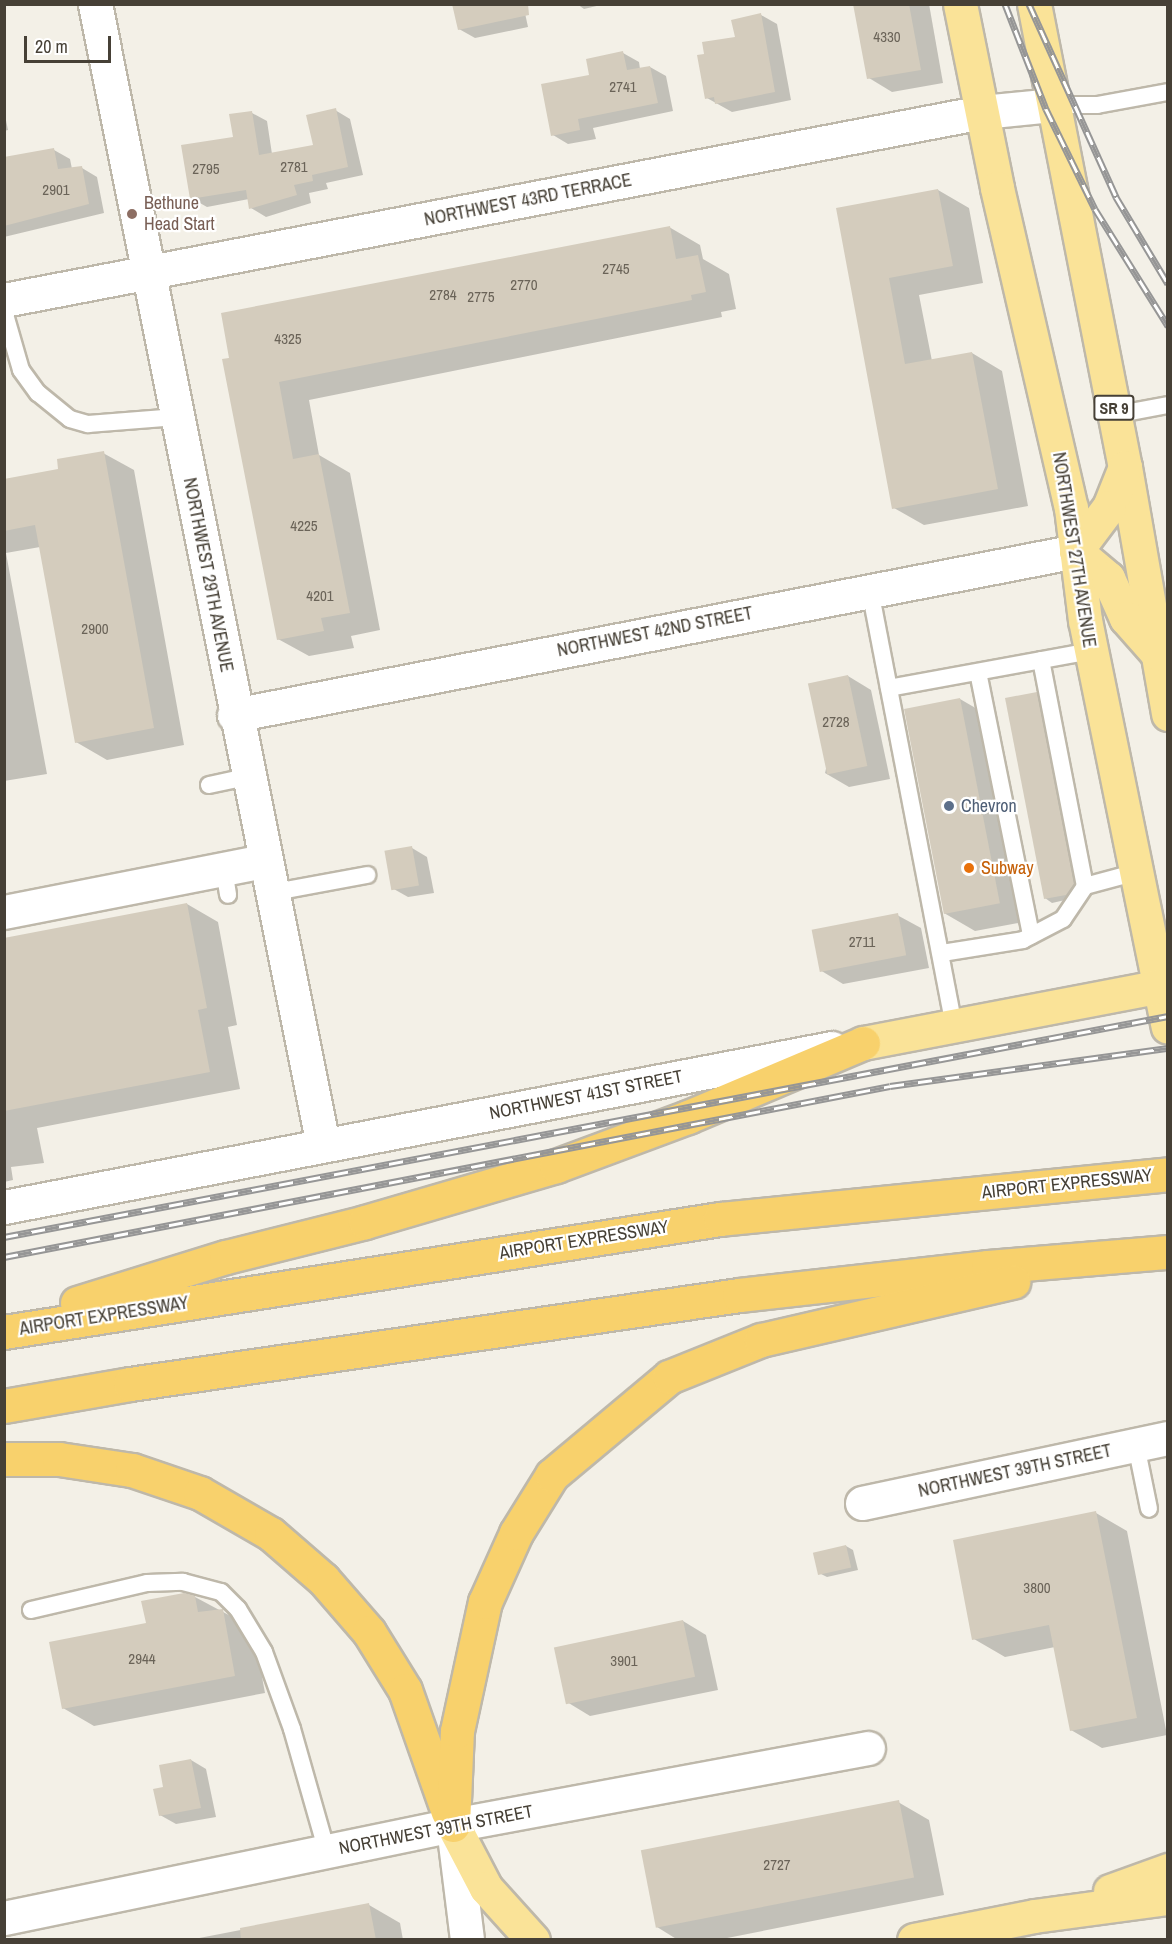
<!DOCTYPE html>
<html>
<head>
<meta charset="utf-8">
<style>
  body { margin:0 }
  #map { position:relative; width:1172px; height:1944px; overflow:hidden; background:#f3f0e7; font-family:"Archivo Narrow",sans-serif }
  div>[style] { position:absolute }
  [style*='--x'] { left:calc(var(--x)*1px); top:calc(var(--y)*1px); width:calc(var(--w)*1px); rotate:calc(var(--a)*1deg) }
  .shadow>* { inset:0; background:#0003 }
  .building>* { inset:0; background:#d4ccbd; transform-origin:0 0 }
  .roads { filter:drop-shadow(2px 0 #beb8aa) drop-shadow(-2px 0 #beb8aa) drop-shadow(0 2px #beb8aa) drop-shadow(0 -2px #beb8aa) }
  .service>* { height:16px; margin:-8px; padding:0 8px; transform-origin:8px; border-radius:8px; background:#fff }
  .minor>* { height:33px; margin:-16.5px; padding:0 16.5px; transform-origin:16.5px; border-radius:16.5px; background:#fff }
  .primary>* { height:33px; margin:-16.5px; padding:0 16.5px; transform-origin:16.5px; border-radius:16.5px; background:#fae398 }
  .motorway>* { height:33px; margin:-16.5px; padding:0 16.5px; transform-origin:16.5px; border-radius:16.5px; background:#f8d16c }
  .rail>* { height:7px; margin-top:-3.5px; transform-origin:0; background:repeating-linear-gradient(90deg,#fff 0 14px,#969696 0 28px); box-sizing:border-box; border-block:2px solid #969696 }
  .dots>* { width:16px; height:16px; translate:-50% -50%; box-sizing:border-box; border:3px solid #fff; border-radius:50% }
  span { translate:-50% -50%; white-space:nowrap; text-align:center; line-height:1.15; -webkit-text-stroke:4.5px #fff; paint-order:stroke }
  .number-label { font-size:15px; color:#6a6358 }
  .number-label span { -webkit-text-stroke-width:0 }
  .shield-label span { padding:2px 4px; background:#fff; border:2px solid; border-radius:4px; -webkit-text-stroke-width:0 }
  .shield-label { font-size:16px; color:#464036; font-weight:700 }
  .street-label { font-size:18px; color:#464036 }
  .education-label { font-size:18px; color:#785e54 }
  .left { translate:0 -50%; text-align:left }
  .service-label { font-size:18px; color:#4e5e75 }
  .food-label { font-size:18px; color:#c56008 }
  .frame { position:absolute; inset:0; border:6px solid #464036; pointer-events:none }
  .scale { position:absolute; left:24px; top:36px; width:87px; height:27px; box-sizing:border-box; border:3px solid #464036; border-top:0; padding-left:8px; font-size:18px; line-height:21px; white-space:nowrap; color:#464036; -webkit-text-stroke:4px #fff; paint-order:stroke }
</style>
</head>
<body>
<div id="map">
  <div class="shadow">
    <i style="clip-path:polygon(523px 4px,528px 27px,475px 38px,459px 29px)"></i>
    <i style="clip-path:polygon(577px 4px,605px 4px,584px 9px)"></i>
    <i style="clip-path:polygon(855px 4px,929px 4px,943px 83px,892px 92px,869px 78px)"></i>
    <i style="clip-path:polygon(761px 15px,777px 24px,791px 100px,732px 112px,707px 98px,736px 38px)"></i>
    <i style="clip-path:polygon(623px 53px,639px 62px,640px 69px,650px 67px,666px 76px,673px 111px,593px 128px,596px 139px,568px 144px,553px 135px,591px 76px)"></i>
    <i style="clip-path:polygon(335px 110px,350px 119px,363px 175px,326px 183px,328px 189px,309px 193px,311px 203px,266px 217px,251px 208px,249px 199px,207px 207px,191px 198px,252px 113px,267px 121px,272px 154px,315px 146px)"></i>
    <i style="clip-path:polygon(4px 111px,8px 130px,4px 131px)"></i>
    <i style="clip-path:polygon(54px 150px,70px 159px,72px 169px,82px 168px,97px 177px,104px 213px,4px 237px,4px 188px)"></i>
    <i style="clip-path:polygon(938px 190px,969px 208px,983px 283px,919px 295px,932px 361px,972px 353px,1002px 371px,1028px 506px,924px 525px,894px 508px,838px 209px)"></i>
    <i style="clip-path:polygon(669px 227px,700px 245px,703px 259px,729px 274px,736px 309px,721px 312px,722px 317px,309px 400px,319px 455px,350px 473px,380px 630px,351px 636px,354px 648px,309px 656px,278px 639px,224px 360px)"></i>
    <i style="clip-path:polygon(103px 453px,134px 470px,184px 745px,107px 760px,76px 742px,40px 547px,6px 553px,47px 774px,4px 781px,4px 480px,60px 470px)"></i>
    <i style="clip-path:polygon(848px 676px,871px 690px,890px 779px,849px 787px,825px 773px)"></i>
    <i style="clip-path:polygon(1036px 694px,1044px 698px,1081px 888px,1074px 898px,1052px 903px,1045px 898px)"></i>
    <i style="clip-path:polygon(960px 699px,991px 717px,1029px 921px,975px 931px,944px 913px)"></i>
    <i style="clip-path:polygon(412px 848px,427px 857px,434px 893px,408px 897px,392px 888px)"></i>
    <i style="clip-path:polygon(187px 904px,218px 922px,237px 1025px,228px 1027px,240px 1089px,37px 1128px,44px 1163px,11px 1167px,13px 1180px,4px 1182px,4px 939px)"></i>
    <i style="clip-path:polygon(897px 915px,921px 928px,929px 968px,843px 984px,820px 970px)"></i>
    <i style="clip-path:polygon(1096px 1513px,1127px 1531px,1167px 1735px,1102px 1748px,1071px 1730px,1055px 1647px,1005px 1657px,974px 1639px)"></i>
    <i style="clip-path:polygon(846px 1546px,853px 1550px,858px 1570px,827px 1577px,819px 1573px)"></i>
    <i style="clip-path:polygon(195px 1597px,253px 1628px,265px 1693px,94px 1726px,63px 1708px,148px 1625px)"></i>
    <i style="clip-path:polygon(683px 1621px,706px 1635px,718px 1690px,590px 1716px,567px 1702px)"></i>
    <i style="clip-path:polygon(191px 1760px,206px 1769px,216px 1817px,176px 1824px,160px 1815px,165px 1788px)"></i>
    <i style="clip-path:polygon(898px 1802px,929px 1820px,944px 1895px,717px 1940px,678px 1940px,657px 1927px)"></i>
    <i style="clip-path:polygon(369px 1905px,400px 1923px,403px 1940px,189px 1940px)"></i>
  </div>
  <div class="building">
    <i style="clip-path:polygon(452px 4px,528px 4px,529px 15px,458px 30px)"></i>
    <i style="clip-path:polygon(853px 4px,909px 4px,921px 70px,867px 79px)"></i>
    <i style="clip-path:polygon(761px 13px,775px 92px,715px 104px,714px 97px,705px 99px,697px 55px,704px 54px,702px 42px,735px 37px,731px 20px)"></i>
    <i style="clip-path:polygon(623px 51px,627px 70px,650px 66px,658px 103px,578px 119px,580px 130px,551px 136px,541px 84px,589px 75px,586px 59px)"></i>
    <i style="clip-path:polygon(336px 108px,348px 167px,312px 175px,313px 181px,294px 185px,297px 195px,249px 209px,246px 190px,190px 199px,181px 145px,233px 137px,229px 114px,252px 111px,259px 155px,313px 145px,306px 115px)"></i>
    <i style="clip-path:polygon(54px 148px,58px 169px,82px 166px,89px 204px,4px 226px,4px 157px)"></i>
    <i style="clip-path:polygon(938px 189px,953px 266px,889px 278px,905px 364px,972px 352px,998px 489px,892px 509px,836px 208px)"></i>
    <i style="clip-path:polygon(670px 226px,676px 259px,698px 255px,706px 292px,691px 295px,692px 300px,279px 382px,293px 459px,319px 454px,350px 613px,321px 618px,324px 631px,277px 640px,222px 359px,229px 358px,221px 313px)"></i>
    <i style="clip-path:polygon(104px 451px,154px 728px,75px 743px,35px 525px,4px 531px,4px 479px,58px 469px,57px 459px)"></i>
    <i style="left:848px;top:675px;width:93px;height:41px;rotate:78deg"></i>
    <i style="clip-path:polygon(1037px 692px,1074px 884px,1066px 895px,1044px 899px,1005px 698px)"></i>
    <i style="left:960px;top:698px;width:209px;height:57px;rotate:79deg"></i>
    <i style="left:412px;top:846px;width:40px;height:28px;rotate:80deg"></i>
    <i style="clip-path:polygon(187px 903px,207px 1008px,198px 1010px,210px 1072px,4px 1111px,4px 938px)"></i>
    <i style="left:898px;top:913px;width:43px;height:88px;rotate:79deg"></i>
    <i style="clip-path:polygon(1096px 1511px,1137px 1718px,1070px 1731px,1049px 1625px,972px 1640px,953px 1540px)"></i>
    <i style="left:846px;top:1545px;width:23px;height:34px;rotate:77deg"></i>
    <i style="clip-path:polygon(184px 1593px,195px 1596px,198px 1612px,223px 1609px,235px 1676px,62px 1709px,49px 1642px,146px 1623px,141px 1601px)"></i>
    <i style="left:683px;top:1620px;width:58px;height:132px;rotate:78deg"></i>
    <i style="clip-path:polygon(191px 1759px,201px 1808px,159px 1816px,153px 1789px,163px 1787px,159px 1765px)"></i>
    <i style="left:899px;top:1800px;width:79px;height:263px;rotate:79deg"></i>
    <i style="clip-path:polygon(369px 1903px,376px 1940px,241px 1940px,240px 1928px)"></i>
  </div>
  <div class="roads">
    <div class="service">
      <i style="--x:1052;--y:105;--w:45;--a:0"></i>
      <i style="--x:1097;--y:105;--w:72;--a:-10.4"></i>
      <i style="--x:4;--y:311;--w:61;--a:73.9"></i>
      <i style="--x:21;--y:370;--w:29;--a:54"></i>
      <i style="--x:38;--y:393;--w:41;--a:39.1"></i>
      <i style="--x:70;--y:419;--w:19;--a:16"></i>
      <i style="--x:88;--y:424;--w:89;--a:-4.5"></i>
      <i style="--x:1115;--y:415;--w:54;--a:-10.7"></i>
      <i style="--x:870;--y:590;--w:444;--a:79.1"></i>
      <i style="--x:1041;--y:660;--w:230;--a:79"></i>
      <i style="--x:978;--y:672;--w:269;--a:78.6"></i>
      <i style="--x:889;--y:688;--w:205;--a:-10.4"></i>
      <i style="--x:209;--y:785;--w:40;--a:-12"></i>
      <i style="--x:224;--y:869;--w:26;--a:81"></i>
      <i style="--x:270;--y:893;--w:99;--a:-10.5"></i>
      <i style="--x:942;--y:953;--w:82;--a:-9.1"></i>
      <i style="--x:1023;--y:940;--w:45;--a:-27.7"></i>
      <i style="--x:1063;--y:919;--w:40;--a:-56"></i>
      <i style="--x:1085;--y:886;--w:54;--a:-15.1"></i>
      <i style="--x:1136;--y:1445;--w:65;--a:78.5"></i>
      <i style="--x:31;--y:1610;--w:119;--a:-13.1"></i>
      <i style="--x:147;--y:1583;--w:36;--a:-2"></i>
      <i style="--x:183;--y:1582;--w:39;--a:15"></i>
      <i style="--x:221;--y:1592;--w:24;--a:45"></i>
      <i style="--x:238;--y:1609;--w:50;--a:58.8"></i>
      <i style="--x:264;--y:1652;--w:82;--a:70"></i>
      <i style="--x:292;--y:1729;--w:128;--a:74.1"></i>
    </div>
    <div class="minor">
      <i style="--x:95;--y:4;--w:1164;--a:78.7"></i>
      <i style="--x:4;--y:300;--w:996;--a:-10.88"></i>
      <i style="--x:982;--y:112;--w:70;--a:-5.7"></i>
      <i style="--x:234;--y:715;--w:858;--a:-11.02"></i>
      <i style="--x:4;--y:912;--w:265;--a:-11.1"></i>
      <i style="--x:4;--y:1207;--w:843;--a:-10.87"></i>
      <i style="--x:862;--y:1503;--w:313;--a:-12"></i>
      <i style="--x:453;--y:1827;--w:114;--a:82.9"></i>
      <i style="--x:4;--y:1918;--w:459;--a:-11.7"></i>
      <i style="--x:453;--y:1825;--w:422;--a:-10.5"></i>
    </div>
    <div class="primary">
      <i style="--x:960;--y:4;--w:188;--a:78.6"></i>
      <i style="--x:997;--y:188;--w:328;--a:77"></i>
      <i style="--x:1071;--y:508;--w:113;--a:82.9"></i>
      <i style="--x:1085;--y:620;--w:415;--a:78.5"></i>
      <i style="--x:1034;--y:4;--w:472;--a:78.9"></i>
      <i style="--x:1125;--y:467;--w:251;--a:80.1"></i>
      <i style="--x:1125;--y:467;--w:43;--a:111.8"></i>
      <i style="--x:1109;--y:507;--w:55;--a:126.9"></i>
      <i style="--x:1076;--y:551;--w:42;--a:40.2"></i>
      <i style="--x:1108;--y:578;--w:44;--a:65.8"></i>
      <i style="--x:1126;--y:618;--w:47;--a:48.5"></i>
      <i style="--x:863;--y:1043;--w:310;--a:-10.8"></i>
      <i style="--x:453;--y:1825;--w:71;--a:62.4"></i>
      <i style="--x:486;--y:1888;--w:70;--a:47.9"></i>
      <i style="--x:1110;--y:1891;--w:62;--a:-19.9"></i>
      <i style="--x:914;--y:1940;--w:122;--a:-11.3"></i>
      <i style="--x:1034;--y:1916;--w:135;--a:-7.7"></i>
    </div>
    <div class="motorway">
      <i style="--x:77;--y:1303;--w:156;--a:-17.2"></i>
      <i style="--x:226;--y:1257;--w:143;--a:-14.1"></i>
      <i style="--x:365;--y:1222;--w:199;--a:-16.3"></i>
      <i style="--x:556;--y:1166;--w:141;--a:-20.4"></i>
      <i style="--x:688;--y:1117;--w:190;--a:-22.9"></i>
      <i style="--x:4;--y:1332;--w:725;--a:-8.97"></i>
      <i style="--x:720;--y:1219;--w:450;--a:-5.7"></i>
      <i style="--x:4;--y:1406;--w:128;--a:-9.9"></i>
      <i style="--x:130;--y:1384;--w:615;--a:-8.31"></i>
      <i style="--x:739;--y:1295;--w:251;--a:-6.4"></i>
      <i style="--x:988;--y:1267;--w:181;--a:-4.8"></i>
      <i style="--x:4;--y:1459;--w:55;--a:0"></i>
      <i style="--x:59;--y:1459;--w:74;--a:8.6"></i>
      <i style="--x:132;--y:1470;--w:72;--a:18.7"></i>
      <i style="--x:200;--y:1493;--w:82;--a:30"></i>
      <i style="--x:271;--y:1534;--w:69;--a:40.9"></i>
      <i style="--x:323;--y:1579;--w:70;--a:49"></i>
      <i style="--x:369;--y:1632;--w:68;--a:58.2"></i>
      <i style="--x:405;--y:1690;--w:129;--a:70.6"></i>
      <i style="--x:453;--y:1825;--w:94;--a:-87.6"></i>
      <i style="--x:457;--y:1731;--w:132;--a:-77.8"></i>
      <i style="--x:485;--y:1602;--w:76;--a:-65.8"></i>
      <i style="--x:516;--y:1533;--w:68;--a:-58.2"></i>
      <i style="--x:552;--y:1475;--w:153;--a:-39.9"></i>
      <i style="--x:669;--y:1377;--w:99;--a:-21.9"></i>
      <i style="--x:761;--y:1340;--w:259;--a:-13"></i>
    </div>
  </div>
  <div class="rail">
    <i style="--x:1005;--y:4;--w:113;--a:68.7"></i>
    <i style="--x:1046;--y:109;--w:111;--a:63.9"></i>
    <i style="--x:1095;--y:209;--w:138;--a:58"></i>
    <i style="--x:1029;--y:4;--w:212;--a:65.7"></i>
    <i style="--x:1116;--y:197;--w:101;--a:59.1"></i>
    <i style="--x:4;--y:1237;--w:1185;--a:-10.75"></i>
    <i style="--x:4;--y:1257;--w:902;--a:-10.92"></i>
    <i style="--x:890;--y:1086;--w:281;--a:-7.8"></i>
  </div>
  <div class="dots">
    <i style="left:132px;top:214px;background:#8d6e63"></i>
    <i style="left:949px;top:806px;background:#5c6f8a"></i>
    <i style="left:969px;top:868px;background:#e8710a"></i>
  </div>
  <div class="number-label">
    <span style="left:887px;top:37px">4330</span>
    <span style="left:623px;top:87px">2741</span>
    <span style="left:294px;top:167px">2781</span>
    <span style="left:206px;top:169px">2795</span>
    <span style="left:56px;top:190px">2901</span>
    <span style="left:616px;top:269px">2745</span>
    <span style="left:524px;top:285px">2770</span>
    <span style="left:443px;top:295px">2784</span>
    <span style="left:481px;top:297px">2775</span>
    <span style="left:288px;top:339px">4325</span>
    <span style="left:304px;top:526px">4225</span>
    <span style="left:320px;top:596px">4201</span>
    <span style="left:95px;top:629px">2900</span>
    <span style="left:836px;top:722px">2728</span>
    <span style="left:862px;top:942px">2711</span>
    <span style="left:1037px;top:1588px">3800</span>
    <span style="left:142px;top:1659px">2944</span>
    <span style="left:624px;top:1661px">3901</span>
    <span style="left:777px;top:1865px">2727</span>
  </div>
  <div class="shield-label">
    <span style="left:1114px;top:408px">SR 9</span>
  </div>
  <div class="street-label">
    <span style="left:528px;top:200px;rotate:-11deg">NORTHWEST 43RD TERRACE</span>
    <span style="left:1074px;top:550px;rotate:81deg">NORTHWEST 27TH AVENUE</span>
    <span style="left:208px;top:575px;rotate:79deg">NORTHWEST 29TH AVENUE</span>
    <span style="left:655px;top:632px;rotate:-11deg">NORTHWEST 42ND STREET</span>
    <span style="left:586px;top:1095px;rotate:-11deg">NORTHWEST 41ST STREET</span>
    <span style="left:1067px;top:1184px;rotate:-6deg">AIRPORT EXPRESSWAY</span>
    <span style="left:584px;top:1240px;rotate:-9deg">AIRPORT EXPRESSWAY</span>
    <span style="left:104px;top:1316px;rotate:-9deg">AIRPORT EXPRESSWAY</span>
    <span style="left:1015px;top:1471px;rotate:-12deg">NORTHWEST 39TH STREET</span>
    <span style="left:436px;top:1830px;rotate:-11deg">NORTHWEST 39TH STREET</span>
  </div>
  <div class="education-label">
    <span class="left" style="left:144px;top:214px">Bethune<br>Head Start</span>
  </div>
  <div class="service-label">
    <span class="left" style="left:961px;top:806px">Chevron</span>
  </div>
  <div class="food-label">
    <span class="left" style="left:981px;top:868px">Subway</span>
  </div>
  <div class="frame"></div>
  <div class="scale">20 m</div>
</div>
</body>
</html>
